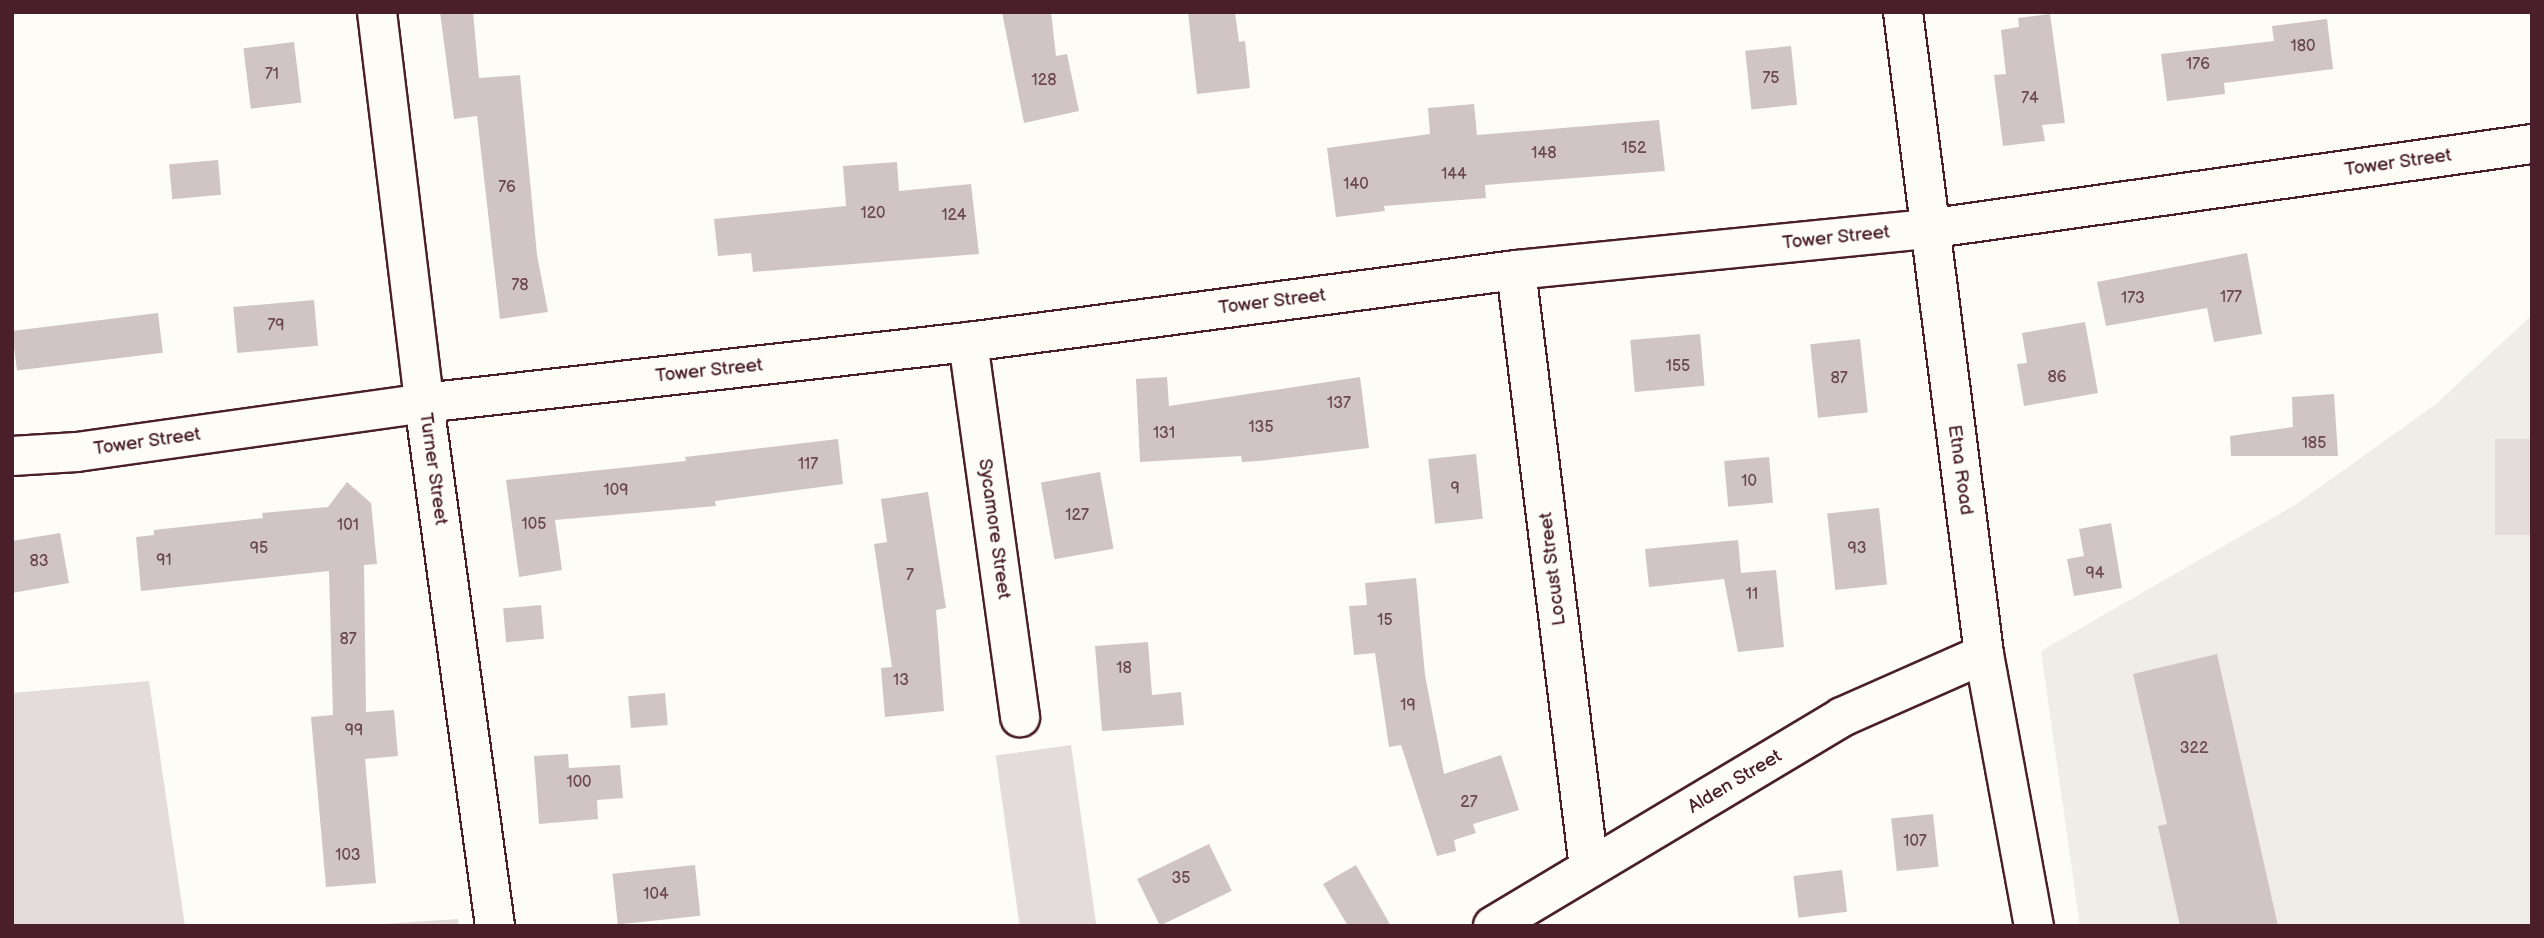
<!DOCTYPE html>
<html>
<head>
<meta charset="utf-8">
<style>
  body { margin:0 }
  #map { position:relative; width:2544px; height:938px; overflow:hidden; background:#fdfcf7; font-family:"Balsamiq Sans",sans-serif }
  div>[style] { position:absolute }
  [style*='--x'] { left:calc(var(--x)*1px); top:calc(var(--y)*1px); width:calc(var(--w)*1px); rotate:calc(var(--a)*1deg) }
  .built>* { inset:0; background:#f0ece8 }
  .green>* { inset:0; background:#e3dcda; transform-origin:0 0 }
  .building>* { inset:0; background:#d0c5c4; transform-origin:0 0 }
  .roads { filter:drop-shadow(2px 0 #4a1f2b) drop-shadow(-2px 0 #4a1f2b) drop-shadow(0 2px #4a1f2b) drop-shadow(0 -2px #4a1f2b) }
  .minor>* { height:38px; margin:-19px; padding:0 19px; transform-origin:19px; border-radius:19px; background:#fdfcf7 }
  span { translate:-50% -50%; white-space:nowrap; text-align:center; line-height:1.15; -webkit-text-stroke:5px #fdfcf7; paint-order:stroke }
  .number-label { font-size:16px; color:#6c4851 }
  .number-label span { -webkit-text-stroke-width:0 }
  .street-label { font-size:19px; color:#4a1f2b }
  .frame { position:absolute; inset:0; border:14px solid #4a1f2b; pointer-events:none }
</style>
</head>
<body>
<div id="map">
  <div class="built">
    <i style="clip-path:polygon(2532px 315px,2532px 926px,2080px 926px,2041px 651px,2295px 505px,2436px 404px)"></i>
  </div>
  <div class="green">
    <i style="left:2495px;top:439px;width:37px;height:96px"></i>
    <i style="clip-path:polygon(149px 681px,185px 926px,12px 926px,12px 693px)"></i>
    <i style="left:1071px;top:745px;width:183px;height:76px;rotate:82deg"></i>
    <i style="clip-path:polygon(458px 919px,459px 926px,351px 926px)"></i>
  </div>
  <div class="building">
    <i style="clip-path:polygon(440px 12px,473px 12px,479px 78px,520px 75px,537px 255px,548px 312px,500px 319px,477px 116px,454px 119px)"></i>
    <i style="clip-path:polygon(1002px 12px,1051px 12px,1056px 56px,1067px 54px,1079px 111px,1024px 123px)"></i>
    <i style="clip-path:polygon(1188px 12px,1235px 12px,1239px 42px,1245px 41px,1250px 88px,1197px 94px)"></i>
    <i style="clip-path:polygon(2050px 14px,2065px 123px,2042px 125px,2045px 141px,2003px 146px,1994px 75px,2006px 74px,2001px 30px,2019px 27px,2018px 18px)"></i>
    <i style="clip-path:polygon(2327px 19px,2333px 69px,2224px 83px,2225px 94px,2167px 101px,2161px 54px,2274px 41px,2272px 26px)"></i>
    <i style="left:294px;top:42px;width:61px;height:51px;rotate:83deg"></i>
    <i style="left:1791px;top:46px;width:59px;height:46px;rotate:84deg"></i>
    <i style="clip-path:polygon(1474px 104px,1477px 135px,1659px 120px,1665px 171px,1485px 185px,1486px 198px,1384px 206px,1385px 211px,1336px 217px,1327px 148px,1430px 134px,1428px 108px)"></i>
    <i style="left:218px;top:160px;width:35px;height:49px;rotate:85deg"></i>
    <i style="clip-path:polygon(897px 162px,899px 191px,971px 184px,979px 254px,753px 272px,751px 253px,718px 256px,714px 219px,846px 206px,843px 166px)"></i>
    <i style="clip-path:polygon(2247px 253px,2262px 334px,2214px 342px,2207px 308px,2106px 326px,2097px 282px)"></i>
    <i style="left:314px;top:300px;width:46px;height:81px;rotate:85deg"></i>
    <i style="left:158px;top:313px;width:40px;height:147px;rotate:83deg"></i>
    <i style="clip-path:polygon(2085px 322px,2098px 393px,2024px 406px,2017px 364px,2027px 363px,2022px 333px)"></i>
    <i style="left:1700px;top:334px;width:52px;height:70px;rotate:85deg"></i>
    <i style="left:1860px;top:339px;width:74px;height:50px;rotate:84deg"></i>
    <i style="clip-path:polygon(1167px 377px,1169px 406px,1360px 377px,1369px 448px,1259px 461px,1242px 462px,1241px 456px,1140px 462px,1136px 379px)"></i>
    <i style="clip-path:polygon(2334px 394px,2338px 456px,2231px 456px,2230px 436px,2293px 427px,2292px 397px)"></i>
    <i style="clip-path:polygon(838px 439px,843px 484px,715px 501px,716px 506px,555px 520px,562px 570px,519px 577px,506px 480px,686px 461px,685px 457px)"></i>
    <i style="left:1476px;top:454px;width:65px;height:48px;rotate:84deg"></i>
    <i style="left:1769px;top:457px;width:46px;height:45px;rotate:85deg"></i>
    <i style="left:1100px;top:472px;width:78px;height:60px;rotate:80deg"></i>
    <i style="clip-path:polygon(347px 482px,371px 503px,377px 564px,364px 565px,366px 712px,394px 710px,398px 756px,365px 759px,376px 883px,326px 887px,311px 717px,333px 715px,329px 571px,141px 591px,136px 537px,154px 535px,154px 530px,263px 518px,262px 513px,328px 507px)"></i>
    <i style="clip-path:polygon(928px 492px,946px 608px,936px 610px,944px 711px,885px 717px,881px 668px,892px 667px,874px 544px,887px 542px,881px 499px)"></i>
    <i style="left:1879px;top:508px;width:77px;height:52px;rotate:84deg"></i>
    <i style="clip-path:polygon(2111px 523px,2122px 588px,2074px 596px,2067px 559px,2084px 556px,2079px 529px)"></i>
    <i style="clip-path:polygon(60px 533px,69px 583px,12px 593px,12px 541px)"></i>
    <i style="clip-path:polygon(1738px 540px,1741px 573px,1776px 570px,1784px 647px,1738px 652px,1724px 579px,1649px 587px,1645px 549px)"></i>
    <i style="clip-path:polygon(1416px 578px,1425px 675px,1444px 774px,1501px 755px,1519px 810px,1473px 824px,1476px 833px,1454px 840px,1456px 851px,1437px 856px,1401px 745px,1389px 747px,1375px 653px,1354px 655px,1349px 606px,1367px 605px,1365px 583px)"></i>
    <i style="left:541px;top:605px;width:34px;height:38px;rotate:85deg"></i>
    <i style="clip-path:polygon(1148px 642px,1152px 695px,1181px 692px,1184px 725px,1102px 731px,1095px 646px)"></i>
    <i style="clip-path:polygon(2217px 654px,2278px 926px,2180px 926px,2158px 826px,2167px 824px,2133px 674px)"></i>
    <i style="left:665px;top:693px;width:32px;height:37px;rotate:85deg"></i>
    <i style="clip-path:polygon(568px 754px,569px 768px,620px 765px,623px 798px,597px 800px,598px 819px,539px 824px,534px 756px)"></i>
    <i style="left:1933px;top:814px;width:53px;height:42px;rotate:84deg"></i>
    <i style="left:1209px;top:844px;width:52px;height:80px;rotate:64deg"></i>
    <i style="left:695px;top:865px;width:51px;height:83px;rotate:84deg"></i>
    <i style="clip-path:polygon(1356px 865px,1391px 926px,1348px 926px,1323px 884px)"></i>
    <i style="left:1842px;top:870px;width:42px;height:49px;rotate:83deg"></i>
  </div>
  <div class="roads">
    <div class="minor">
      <i style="--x:377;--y:12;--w:394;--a:83.1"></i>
      <i style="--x:424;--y:403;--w:528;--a:82.27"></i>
      <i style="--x:1903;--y:12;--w:647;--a:82.81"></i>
      <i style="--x:1984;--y:654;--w:277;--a:79.6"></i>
      <i style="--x:1516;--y:270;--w:602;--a:83.04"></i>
      <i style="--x:968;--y:342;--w:379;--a:82.1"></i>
      <i style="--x:12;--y:456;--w:65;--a:-3.5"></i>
      <i style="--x:77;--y:452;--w:350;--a:-8"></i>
      <i style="--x:424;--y:403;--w:547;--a:-6.4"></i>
      <i style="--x:968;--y:342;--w:553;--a:-7.49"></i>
      <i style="--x:1516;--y:270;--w:413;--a:-5.7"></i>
      <i style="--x:1927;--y:229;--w:611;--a:-8"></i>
      <i style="--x:1493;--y:926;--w:407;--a:-30.9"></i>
      <i style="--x:1842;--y:717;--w:155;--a:-23.9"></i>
    </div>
  </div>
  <div class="number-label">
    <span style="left:2303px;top:47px">180</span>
    <span style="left:2198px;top:65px">176</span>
    <span style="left:272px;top:75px">71</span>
    <span style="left:1771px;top:79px">75</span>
    <span style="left:1044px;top:81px">128</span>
    <span style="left:2030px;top:99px">74</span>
    <span style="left:1634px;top:149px">152</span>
    <span style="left:1544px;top:154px">148</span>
    <span style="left:1454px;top:175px">144</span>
    <span style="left:1356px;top:185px">140</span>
    <span style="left:507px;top:188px">76</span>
    <span style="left:873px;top:214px">120</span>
    <span style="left:954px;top:216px">124</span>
    <span style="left:520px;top:286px">78</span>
    <span style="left:2231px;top:298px">177</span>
    <span style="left:2133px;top:299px">173</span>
    <span style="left:276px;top:326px">79</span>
    <span style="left:1678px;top:367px">155</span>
    <span style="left:2057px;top:378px">86</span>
    <span style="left:1839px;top:379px">87</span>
    <span style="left:1339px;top:404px">137</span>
    <span style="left:1261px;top:428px">135</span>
    <span style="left:1164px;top:434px">131</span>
    <span style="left:2314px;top:444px">185</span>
    <span style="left:808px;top:465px">117</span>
    <span style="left:1749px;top:482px">10</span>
    <span style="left:1455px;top:489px">9</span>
    <span style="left:616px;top:491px">109</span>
    <span style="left:1077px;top:516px">127</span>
    <span style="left:534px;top:525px">105</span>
    <span style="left:348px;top:526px">101</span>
    <span style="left:259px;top:549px">95</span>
    <span style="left:1857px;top:549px">93</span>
    <span style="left:164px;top:561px">91</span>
    <span style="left:39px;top:562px">83</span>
    <span style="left:2095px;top:574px">94</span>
    <span style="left:910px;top:576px">7</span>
    <span style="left:1752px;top:595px">11</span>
    <span style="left:1385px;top:621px">15</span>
    <span style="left:348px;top:640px">87</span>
    <span style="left:1124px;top:669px">18</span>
    <span style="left:901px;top:681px">13</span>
    <span style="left:1408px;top:706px">19</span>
    <span style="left:354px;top:731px">99</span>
    <span style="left:2194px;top:749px">322</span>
    <span style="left:579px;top:783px">100</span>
    <span style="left:1469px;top:803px">27</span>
    <span style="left:1915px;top:842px">107</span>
    <span style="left:348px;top:856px">103</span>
    <span style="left:1181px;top:879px">35</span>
    <span style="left:656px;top:895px">104</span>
  </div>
  <div class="street-label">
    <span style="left:2398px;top:163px;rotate:-8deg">Tower Street</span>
    <span style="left:1836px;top:238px;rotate:-6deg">Tower Street</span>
    <span style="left:1272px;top:302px;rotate:-7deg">Tower Street</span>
    <span style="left:709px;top:371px;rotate:-6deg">Tower Street</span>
    <span style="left:147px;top:442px;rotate:-8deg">Tower Street</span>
    <span style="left:433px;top:469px;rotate:82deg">Turner Street</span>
    <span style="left:1960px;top:470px;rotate:82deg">Etna Road</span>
    <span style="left:994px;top:529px;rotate:82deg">Sycamore Street</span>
    <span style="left:1553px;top:569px;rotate:-97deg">Locust Street</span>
    <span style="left:1735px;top:782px;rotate:-31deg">Alden Street</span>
  </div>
  <div class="frame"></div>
</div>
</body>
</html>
